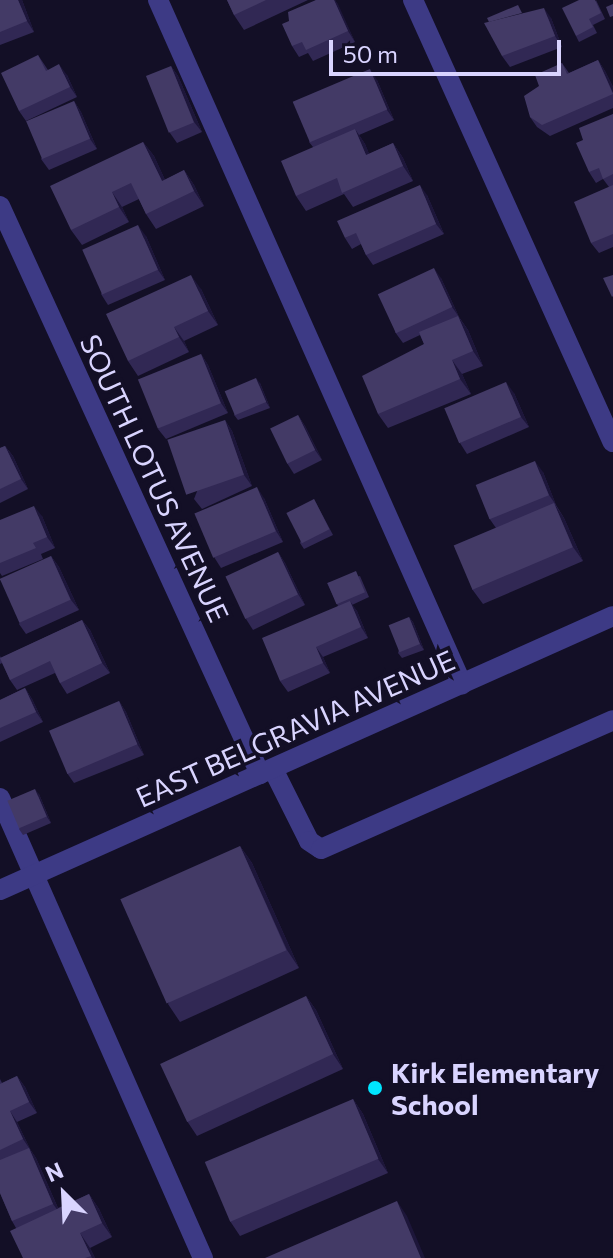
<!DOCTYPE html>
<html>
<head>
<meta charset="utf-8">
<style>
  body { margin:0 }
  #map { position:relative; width:613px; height:1258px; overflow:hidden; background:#130f26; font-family:Commissioner,sans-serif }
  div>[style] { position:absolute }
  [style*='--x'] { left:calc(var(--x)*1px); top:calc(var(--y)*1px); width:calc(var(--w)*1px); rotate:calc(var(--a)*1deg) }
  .minor>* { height:20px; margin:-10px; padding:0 10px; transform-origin:10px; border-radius:10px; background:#3d3a85 }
  .wall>* { inset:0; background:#312854 }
  .shaded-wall>* { inset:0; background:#1d163a }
  .building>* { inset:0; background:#433a66; transform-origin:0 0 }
  .dots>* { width:22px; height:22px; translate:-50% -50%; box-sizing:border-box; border:4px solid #130f26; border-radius:50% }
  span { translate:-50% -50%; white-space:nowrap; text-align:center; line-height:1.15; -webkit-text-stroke:7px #130f26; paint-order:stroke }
  .street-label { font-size:28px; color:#d9d4ff }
  .poi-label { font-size:28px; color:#d9d4ff; font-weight:700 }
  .left { translate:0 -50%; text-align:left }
  .north { position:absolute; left:24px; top:1154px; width:80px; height:80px; -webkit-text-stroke:6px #130f26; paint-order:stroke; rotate:336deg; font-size:22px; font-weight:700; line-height:32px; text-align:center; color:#d9d4ff }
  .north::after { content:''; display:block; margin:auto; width:28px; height:36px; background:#d9d4ff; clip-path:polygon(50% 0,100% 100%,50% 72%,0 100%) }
  .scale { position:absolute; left:329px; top:40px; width:232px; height:36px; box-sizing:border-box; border:4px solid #d9d4ff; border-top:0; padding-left:10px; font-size:24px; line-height:28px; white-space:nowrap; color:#d9d4ff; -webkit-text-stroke:6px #130f26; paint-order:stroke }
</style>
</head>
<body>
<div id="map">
  <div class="minor">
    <i style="--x:158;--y:0;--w:749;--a:66.04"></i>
    <i style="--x:413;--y:0;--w:485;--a:65.7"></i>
    <i style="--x:0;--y:206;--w:625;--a:65.4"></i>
    <i style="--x:273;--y:769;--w:80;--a:63.4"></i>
    <i style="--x:309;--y:841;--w:14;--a:34"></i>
    <i style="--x:321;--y:849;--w:319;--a:-23.8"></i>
    <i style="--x:0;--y:798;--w:503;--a:66.19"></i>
    <i style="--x:0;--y:890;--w:671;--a:-24.08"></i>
  </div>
  <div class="wall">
    <i style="clip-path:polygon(0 0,22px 0,34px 32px,0 45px)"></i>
    <i style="clip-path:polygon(227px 0,308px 0,244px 30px,234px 15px)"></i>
    <i style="clip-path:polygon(316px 0,335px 0,355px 42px,313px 61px,308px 53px,299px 57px,292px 46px,289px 21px)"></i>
    <i style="clip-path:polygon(596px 0,605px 19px,593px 25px,597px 33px,579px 42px,576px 36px)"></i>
    <i style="clip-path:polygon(523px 13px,551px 18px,562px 47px,510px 67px,502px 56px)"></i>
    <i style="clip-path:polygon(38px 55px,48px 70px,67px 75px,77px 97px,26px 121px,19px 111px)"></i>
    <i style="clip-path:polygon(598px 60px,605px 71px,613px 87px,613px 108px,550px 136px,537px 127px,530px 117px,539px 86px,562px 63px,569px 73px)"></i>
    <i style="clip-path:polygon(171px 66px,178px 76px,202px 132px,177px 143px,170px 133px)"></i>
    <i style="clip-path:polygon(377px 80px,394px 120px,359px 135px,365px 144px,369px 154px,393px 143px,403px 158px,413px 181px,353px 207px,344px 194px,306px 211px,296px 196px,313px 147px,309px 142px)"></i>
    <i style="clip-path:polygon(74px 101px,81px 112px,97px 149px,49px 170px,41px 159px)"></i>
    <i style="clip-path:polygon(613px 114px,613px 247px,599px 253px,591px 243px,609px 187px,603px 179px,596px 183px,589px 172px,583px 140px)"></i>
    <i style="clip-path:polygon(143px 142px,154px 156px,165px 180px,184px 170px,194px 185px,204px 206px,156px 229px,146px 214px,139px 199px,122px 207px,129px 222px,82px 245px,71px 230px)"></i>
    <i style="clip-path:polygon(427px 195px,444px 234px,373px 265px,366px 255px,361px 244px,352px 249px,345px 238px)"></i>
    <i style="clip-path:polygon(146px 236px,165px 280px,108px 305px,101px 294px)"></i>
    <i style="clip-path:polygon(441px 278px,459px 317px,468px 330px,483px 366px,462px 374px,471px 394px,388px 428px,378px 414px,424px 344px,420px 335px,403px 343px,395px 332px)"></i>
    <i style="clip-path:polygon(201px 289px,218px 325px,184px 341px,189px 352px,138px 376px,128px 361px)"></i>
    <i style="clip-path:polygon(201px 354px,208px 365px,228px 413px,166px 439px,158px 429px)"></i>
    <i style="clip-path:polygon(260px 383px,270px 408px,238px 420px,234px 415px)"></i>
    <i style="clip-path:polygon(514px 393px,529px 427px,467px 454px,460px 443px)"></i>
    <i style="clip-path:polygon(298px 415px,305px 426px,322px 460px,294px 474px,287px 463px)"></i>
    <i style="clip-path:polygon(225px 420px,232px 431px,252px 486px,202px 509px,194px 499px)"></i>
    <i style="clip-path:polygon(5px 446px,13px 456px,28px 489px,0 503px,0 448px)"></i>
    <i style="clip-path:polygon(543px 472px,556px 505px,564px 518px,583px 561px,483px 604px,472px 589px,496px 528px,489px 518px)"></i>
    <i style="clip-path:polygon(264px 498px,283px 542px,221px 568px,214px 557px)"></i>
    <i style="clip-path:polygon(314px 499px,333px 535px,304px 549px,300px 543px)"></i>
    <i style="clip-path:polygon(42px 516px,55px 548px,41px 554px,43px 559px,2px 576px,0 573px,0 520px)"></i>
    <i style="clip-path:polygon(278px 552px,285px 563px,305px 605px,253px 630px,246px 619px)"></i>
    <i style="clip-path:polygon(51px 556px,59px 567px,79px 610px,26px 634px,19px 624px)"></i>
    <i style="clip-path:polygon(360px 576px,369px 597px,352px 605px,357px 611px,368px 638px,323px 657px,330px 673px,288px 692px,280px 681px,338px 606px,327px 583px)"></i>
    <i style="clip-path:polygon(409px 617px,413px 622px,424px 650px,402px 658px,398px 653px)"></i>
    <i style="clip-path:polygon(82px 620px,90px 630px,110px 673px,67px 694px,60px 683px,55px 673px,17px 690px,10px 680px,2px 663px,0 664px,0 656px,1px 658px)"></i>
    <i style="clip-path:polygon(25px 688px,32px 699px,43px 722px,0 742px,0 700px)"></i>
    <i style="clip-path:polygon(119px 701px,126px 712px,144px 755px,74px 783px,67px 773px)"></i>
    <i style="clip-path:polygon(39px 794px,51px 823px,23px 835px,19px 829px)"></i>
    <i style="clip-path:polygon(240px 846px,252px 863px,299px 968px,180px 1022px,168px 1004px)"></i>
    <i style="clip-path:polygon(306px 996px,316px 1010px,343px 1069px,197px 1136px,187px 1121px)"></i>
    <i style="clip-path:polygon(17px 1076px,25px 1087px,37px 1113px,17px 1122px,30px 1149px,36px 1158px,58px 1208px,89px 1194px,99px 1209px,112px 1237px,90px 1248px,95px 1258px,23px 1258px,16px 1228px,12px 1221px,0 1193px,0 1079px,2px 1083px)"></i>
    <i style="clip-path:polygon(353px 1099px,363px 1114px,388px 1173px,240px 1236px,230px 1221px)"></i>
  </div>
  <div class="shaded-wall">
    <i style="clip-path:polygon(18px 0,22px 0,34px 32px,27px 21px)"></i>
    <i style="clip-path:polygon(334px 0,335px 0,338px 4px,355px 42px,348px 31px)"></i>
    <i style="clip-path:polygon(544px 8px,551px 18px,562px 47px,555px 36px)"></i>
    <i style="clip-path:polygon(598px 60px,605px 71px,613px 87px,613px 93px)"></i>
    <i style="clip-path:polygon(59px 64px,67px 75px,77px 97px,70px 87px)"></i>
    <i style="clip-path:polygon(171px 66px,178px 76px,202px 132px,194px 122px)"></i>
    <i style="clip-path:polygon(370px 69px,377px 80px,394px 120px,387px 110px)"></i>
    <i style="clip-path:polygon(74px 101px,81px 112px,97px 149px,90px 139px)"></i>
    <i style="clip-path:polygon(355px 129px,365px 144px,376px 170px,366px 155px)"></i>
    <i style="clip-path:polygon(143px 142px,154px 156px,172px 195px,162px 181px)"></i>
    <i style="clip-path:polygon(393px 143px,403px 158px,413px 181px,403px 166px)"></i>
    <i style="clip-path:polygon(184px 170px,194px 185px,204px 206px,194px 191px)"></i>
    <i style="clip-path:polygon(420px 185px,427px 195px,444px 234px,436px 224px)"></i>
    <i style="clip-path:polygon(112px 192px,122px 207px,129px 222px,119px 207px)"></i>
    <i style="clip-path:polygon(138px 225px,146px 236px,165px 280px,158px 270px)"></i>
    <i style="clip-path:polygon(434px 268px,441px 278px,459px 317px,452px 307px)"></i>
    <i style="clip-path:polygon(191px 275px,201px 289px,218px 325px,208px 311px)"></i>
    <i style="clip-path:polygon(458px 316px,468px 330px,483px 366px,473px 351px)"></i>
    <i style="clip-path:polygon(174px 327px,184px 341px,189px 352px,179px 337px)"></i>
    <i style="clip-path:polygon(201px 354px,208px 365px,228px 413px,221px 403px)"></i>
    <i style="clip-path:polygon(452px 360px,462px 374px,471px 394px,460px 379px)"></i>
    <i style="clip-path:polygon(256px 378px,260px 383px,270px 408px,266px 402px)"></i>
    <i style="clip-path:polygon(506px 382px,514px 393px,529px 427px,521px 417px)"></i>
    <i style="clip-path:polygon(298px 415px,305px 426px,322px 460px,315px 450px)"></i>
    <i style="clip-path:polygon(225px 420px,232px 431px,252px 486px,244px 475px)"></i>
    <i style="clip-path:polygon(5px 446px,13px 456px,28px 489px,21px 479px)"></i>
    <i style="clip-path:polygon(535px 461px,543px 472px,556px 505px,549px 495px)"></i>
    <i style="clip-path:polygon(257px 487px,264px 498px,283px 542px,276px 531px)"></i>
    <i style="clip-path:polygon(554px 503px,564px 518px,583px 561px,573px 547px)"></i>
    <i style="clip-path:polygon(34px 506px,42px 516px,55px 548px,47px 537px)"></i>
    <i style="clip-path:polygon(278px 552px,285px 563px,305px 605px,298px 594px)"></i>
    <i style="clip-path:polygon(51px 556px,59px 567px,79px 610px,71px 600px)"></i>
    <i style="clip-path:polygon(350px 601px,357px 611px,368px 638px,361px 627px)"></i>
    <i style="clip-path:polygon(409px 617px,413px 622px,424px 650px,420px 644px)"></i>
    <i style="clip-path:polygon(82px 620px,90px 630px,110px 673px,102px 663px)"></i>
    <i style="clip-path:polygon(316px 647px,323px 657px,330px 673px,323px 663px)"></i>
    <i style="clip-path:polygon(25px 688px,32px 699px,43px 722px,36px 712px)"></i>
    <i style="clip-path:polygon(119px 701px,126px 712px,144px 755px,137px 744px)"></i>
    <i style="clip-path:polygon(35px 789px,39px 794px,51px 823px,47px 817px)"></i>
    <i style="clip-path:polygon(240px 846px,252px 863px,299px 968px,287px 950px)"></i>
    <i style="clip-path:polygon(306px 996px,316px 1010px,343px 1069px,333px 1054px)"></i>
    <i style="clip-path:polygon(17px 1076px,25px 1087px,37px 1113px,29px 1102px)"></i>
    <i style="clip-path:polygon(353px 1099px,363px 1114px,388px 1173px,378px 1159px)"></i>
    <i style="clip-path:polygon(10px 1111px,17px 1122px,30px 1149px,36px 1158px,61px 1215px,53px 1204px,29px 1148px,23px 1139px)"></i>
    <i style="clip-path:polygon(89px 1194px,99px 1209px,112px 1237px,102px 1223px)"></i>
    <i style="clip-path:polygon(397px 1201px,407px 1216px,425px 1258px,421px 1258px)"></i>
    <i style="clip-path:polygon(80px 1233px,90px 1248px,95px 1258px,92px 1258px,91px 1256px)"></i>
  </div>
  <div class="building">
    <i style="clip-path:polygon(0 0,18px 0,27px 21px,0 32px)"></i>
    <i style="clip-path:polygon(227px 0,266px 0,234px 15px)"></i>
    <i style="clip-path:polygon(316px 0,334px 0,348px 31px,306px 50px,302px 42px,292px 46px,282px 24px,289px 21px,288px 12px)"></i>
    <i style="clip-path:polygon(579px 0,595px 0,601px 13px,589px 19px,593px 27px,576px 36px,562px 8px)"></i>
    <i style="clip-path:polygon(613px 4px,613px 16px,610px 17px,606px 7px)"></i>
    <i style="clip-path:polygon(518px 5px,522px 13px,489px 22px,487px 18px)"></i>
    <i style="clip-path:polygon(544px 8px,555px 36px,502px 56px,484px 23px)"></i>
    <i style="clip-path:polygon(38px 55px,46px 71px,59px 64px,70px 87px,19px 111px,1px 73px)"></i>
    <i style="clip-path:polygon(598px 60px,613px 94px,542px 125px,530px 117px,524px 96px,539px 86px,535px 75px,562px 63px,567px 74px)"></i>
    <i style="left:171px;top:66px;width:61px;height:27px;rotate:68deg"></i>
    <i style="left:370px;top:69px;width:44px;height:84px;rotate:67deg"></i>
    <i style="left:74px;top:101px;width:41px;height:52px;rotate:67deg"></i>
    <i style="clip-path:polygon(613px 114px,613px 174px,603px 179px,599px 168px,589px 172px,576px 143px,583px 140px,579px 128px)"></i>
    <i style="clip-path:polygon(355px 129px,366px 155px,393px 143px,403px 166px,342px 193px,337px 178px,296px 196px,281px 161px)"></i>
    <i style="clip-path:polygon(143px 142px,162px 181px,184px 170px,194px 191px,146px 214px,131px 183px,112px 192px,119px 207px,71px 230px,50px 186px)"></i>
    <i style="clip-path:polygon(420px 185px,436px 224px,366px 255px,356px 233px,345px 238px,337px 221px)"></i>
    <i style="clip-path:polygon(613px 185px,613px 234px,591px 243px,574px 202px)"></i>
    <i style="left:138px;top:225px;width:49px;height:61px;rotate:66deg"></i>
    <i style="left:434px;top:268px;width:43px;height:62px;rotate:65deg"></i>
    <i style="clip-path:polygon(191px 275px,208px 311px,174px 327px,179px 337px,128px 361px,106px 314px)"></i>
    <i style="clip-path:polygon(613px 275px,613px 296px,612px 297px,603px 278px)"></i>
    <i style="clip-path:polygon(458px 316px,473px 351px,452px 360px,460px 379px,378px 414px,362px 376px,424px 344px,419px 332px)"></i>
    <i style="left:201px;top:354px;width:53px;height:68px;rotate:68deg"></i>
    <i style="left:256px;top:378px;width:26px;height:34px;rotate:67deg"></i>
    <i style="left:506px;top:382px;width:38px;height:67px;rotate:67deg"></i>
    <i style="left:298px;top:415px;width:39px;height:31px;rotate:64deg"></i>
    <i style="left:225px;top:420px;width:58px;height:61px;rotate:71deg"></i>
    <i style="clip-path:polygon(5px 446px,21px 479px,0 489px,0 448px)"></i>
    <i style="left:535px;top:461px;width:37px;height:64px;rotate:68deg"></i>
    <i style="left:257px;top:487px;width:48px;height:68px;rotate:67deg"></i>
    <i style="left:314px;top:499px;width:34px;height:31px;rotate:63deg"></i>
    <i style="left:554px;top:503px;width:48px;height:109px;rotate:67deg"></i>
    <i style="clip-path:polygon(34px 506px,47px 537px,33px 543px,36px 548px,0 563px,0 520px)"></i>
    <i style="left:278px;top:552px;width:47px;height:58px;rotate:65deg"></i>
    <i style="left:51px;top:556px;width:48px;height:56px;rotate:66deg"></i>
    <i style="left:356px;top:571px;width:23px;height:31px;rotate:67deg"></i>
    <i style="clip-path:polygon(350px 601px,361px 627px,316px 647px,323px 663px,280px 681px,262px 638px)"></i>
    <i style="left:409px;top:617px;width:29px;height:22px;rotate:68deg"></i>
    <i style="clip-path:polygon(82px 620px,102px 663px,60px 683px,50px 661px,10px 680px,0 658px)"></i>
    <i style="clip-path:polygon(25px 688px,36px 712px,0 728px,0 700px)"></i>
    <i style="left:119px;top:701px;width:47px;height:76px;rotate:67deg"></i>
    <i style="left:35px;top:789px;width:30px;height:30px;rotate:67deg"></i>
    <i style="left:240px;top:846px;width:114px;height:131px;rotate:66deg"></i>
    <i style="left:306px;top:996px;width:64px;height:161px;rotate:65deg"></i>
    <i style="clip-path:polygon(17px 1076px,29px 1102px,10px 1111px,23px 1139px,0 1150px,0 1084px)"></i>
    <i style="left:353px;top:1099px;width:65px;height:161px;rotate:67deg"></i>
    <i style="clip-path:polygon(29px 1148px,53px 1204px,12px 1221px,0 1193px,0 1160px)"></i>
    <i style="clip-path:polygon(89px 1194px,102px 1223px,80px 1233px,91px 1256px,85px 1258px,23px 1258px,10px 1231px)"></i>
    <i style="clip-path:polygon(397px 1201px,421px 1258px,265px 1258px)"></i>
  </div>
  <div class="dots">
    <i style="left:375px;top:1088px;background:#00e5ff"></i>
  </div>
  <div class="street-label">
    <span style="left:155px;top:478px;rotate:65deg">SOUTH LOTUS AVENUE</span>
    <span style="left:295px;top:728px;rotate:-24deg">EAST BELGRAVIA AVENUE</span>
  </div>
  <div class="poi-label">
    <span class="left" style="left:391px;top:1088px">Kirk Elementary<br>School</span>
  </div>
  <div class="north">N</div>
  <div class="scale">50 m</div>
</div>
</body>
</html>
